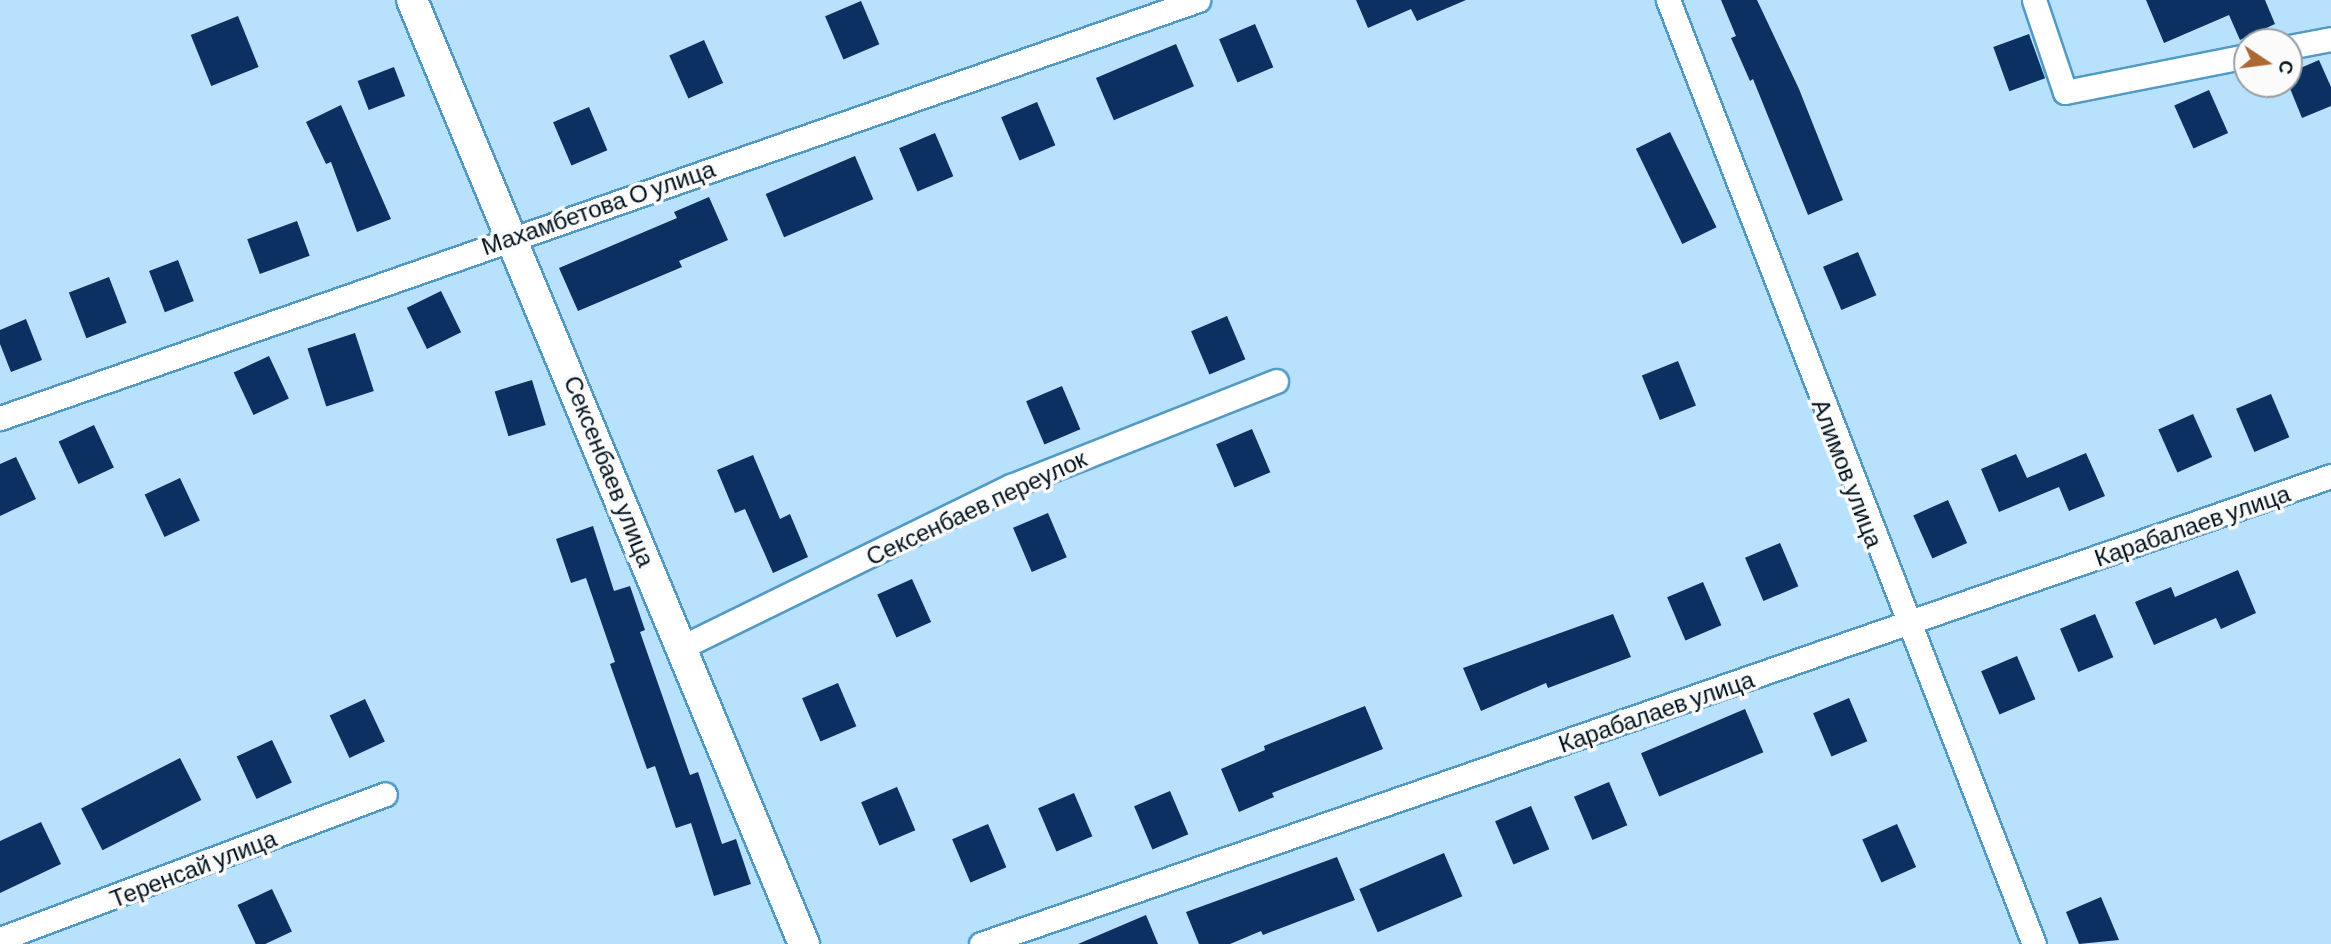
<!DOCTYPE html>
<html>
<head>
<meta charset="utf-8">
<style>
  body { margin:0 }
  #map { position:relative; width:2331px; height:944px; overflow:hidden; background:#b7e1fd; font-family:Barlow,sans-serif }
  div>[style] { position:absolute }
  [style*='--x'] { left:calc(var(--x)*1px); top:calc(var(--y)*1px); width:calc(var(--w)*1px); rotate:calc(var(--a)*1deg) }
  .building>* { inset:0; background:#0b3062; transform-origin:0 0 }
  .roads { filter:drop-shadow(2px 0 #529ac5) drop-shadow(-2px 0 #529ac5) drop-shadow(0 2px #529ac5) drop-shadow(0 -2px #529ac5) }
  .minor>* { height:23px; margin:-11.5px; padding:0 11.5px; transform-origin:11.5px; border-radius:11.5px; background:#fff }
  .tertiary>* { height:30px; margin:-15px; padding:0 15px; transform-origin:15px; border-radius:15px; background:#fff }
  span { translate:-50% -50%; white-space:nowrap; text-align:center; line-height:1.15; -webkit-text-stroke:7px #fbfbfb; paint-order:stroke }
  .street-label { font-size:24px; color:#00121e }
  .north { position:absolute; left:2233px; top:28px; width:70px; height:70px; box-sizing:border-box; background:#fbfbfb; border:2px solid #979ea3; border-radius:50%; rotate:103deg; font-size:19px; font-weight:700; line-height:28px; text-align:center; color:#00121e }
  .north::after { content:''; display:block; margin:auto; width:24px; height:32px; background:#ab6934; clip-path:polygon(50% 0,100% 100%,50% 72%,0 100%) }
</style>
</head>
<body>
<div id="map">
  <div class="building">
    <i style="clip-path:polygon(1356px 0,1466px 0,1417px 21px,1411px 9px,1368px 28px)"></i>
    <i style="clip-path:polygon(1721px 0,1757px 0,1799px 89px,1843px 200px,1808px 215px,1753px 79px,1750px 81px,1731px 38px,1736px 36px)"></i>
    <i style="clip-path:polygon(2146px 0,2265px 0,2275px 24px,2240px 40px,2229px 15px,2164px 43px)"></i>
    <i style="left:861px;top:1px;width:47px;height:39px;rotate:67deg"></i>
    <i style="left:238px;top:16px;width:55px;height:51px;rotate:68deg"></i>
    <i style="left:1255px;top:24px;width:47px;height:39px;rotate:67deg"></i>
    <i style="left:2029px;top:34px;width:47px;height:38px;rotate:70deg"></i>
    <i style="left:704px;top:40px;width:47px;height:38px;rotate:66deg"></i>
    <i style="left:1176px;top:44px;width:46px;height:87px;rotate:67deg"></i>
    <i style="clip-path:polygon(2319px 60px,2331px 87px,2331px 106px,2302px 118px,2289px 86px,2289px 73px)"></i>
    <i style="left:394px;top:67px;width:31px;height:39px;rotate:69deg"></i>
    <i style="left:2209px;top:90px;width:47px;height:38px;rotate:66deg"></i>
    <i style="left:1037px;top:102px;width:47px;height:39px;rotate:67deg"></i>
    <i style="clip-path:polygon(341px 105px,391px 219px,357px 232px,331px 162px,326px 164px,306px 122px)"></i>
    <i style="left:589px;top:107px;width:47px;height:39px;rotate:67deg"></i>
    <i style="left:1670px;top:132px;width:106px;height:38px;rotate:64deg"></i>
    <i style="left:935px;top:133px;width:47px;height:39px;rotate:67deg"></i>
    <i style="left:855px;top:156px;width:47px;height:97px;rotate:67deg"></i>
    <i style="clip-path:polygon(709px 197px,728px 240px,679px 261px,682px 267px,578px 311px,559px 268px,677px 218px,674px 212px)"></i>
    <i style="left:297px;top:221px;width:37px;height:53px;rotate:70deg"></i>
    <i style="left:1858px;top:252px;width:47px;height:38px;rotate:67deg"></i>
    <i style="left:178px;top:260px;width:44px;height:31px;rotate:69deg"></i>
    <i style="left:109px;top:277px;width:49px;height:43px;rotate:69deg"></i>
    <i style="left:441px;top:291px;width:46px;height:38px;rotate:64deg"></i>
    <i style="left:1227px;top:316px;width:47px;height:39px;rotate:67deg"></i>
    <i style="clip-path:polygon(26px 319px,42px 360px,11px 372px,0 344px,0 330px)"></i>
    <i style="left:355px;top:333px;width:61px;height:50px;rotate:72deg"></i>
    <i style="left:269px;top:356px;width:47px;height:39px;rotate:65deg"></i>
    <i style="left:1678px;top:361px;width:48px;height:39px;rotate:68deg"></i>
    <i style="left:532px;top:380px;width:47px;height:39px;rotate:73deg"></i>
    <i style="left:1062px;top:386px;width:47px;height:39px;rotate:67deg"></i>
    <i style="left:2271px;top:394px;width:47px;height:38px;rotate:67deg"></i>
    <i style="left:2193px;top:414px;width:47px;height:38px;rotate:66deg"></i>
    <i style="left:94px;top:425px;width:47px;height:39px;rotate:65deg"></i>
    <i style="left:1252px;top:429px;width:47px;height:39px;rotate:67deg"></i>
    <i style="clip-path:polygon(2086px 453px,2105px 496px,2069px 511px,2059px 487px,1999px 512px,1981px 469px,2016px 454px,2027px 478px)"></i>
    <i style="clip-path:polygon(753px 455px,780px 519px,790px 514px,808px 557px,773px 573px,745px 509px,735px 513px,717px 470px)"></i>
    <i style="clip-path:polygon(16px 457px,36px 499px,0 516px,0 464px)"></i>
    <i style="left:180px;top:478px;width:47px;height:39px;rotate:65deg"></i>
    <i style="left:1948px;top:500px;width:47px;height:38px;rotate:66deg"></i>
    <i style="left:1048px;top:513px;width:48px;height:38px;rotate:67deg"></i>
    <i style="clip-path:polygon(593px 526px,614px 591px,630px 586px,645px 630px,640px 632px,690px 775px,698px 772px,722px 844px,736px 839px,751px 884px,714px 896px,691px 823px,676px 828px,655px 766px,647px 769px,610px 664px,615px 662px,586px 578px,571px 583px,556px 539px)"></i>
    <i style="left:1780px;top:543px;width:47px;height:38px;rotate:67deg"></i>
    <i style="clip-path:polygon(2238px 570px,2256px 613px,2221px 629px,2216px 618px,2154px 645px,2135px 602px,2171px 587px,2175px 597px)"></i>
    <i style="left:912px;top:579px;width:47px;height:38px;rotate:66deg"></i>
    <i style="left:1703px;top:582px;width:47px;height:39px;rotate:67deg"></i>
    <i style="clip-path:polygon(1613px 614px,1631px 657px,1548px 688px,1546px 683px,1481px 711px,1463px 668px)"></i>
    <i style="left:2095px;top:614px;width:47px;height:38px;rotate:67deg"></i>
    <i style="left:2017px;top:656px;width:47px;height:39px;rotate:67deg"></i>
    <i style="left:838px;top:683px;width:47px;height:39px;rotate:67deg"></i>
    <i style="left:1849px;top:698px;width:47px;height:39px;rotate:67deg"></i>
    <i style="left:365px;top:699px;width:47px;height:39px;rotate:65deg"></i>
    <i style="clip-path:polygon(1365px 706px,1383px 749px,1272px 793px,1274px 797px,1239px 812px,1221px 769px,1265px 750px,1264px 746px)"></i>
    <i style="left:1745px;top:709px;width:47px;height:113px;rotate:67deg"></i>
    <i style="left:272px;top:740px;width:47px;height:39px;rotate:65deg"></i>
    <i style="left:180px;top:758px;width:47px;height:111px;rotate:63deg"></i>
    <i style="left:1609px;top:782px;width:47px;height:38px;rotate:67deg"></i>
    <i style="left:897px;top:787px;width:47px;height:39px;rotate:67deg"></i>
    <i style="left:1170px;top:791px;width:47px;height:39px;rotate:67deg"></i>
    <i style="left:1074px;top:793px;width:47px;height:39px;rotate:67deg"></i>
    <i style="left:1531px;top:806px;width:47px;height:39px;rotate:67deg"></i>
    <i style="clip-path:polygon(41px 822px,61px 864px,0 893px,0 841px)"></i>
    <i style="left:988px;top:824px;width:47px;height:39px;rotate:67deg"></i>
    <i style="left:1897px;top:824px;width:47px;height:38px;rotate:66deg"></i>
    <i style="left:1444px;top:853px;width:47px;height:92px;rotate:67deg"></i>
    <i style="clip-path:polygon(1337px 857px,1355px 900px,1263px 935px,1261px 931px,1230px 944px,1199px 944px,1186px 912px)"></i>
    <i style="left:272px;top:889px;width:47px;height:38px;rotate:65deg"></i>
    <i style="clip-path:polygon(2101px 897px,2119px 940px,2079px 944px,2066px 912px)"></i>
    <i style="clip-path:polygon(1146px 915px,1158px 944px,1078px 944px)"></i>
  </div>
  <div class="roads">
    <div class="minor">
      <i style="--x:1668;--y:0;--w:1012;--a:68.81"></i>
      <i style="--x:2034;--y:0;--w:97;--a:71.4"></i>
      <i style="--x:2065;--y:92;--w:186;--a:-11.2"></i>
      <i style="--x:2289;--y:47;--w:43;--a:-10.8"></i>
      <i style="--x:0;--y:418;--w:1269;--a:-19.23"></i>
      <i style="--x:682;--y:647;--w:366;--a:-26.1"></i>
      <i style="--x:1011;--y:486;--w:285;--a:-21.6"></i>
      <i style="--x:0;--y:939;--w:411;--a:-20.6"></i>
      <i style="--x:981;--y:944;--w:1429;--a:-19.12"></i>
    </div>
    <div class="tertiary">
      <i style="--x:412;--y:0;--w:1022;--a:67.45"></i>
    </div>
  </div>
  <div class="street-label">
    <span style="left:598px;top:207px;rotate:-19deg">Махамбетова О улица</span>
    <span style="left:610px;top:471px;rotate:68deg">Сексенбаев улица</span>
    <span style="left:1848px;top:473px;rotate:69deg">Алимов улица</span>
    <span style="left:976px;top:507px;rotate:-25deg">Сексенбаев переулок</span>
    <span style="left:2192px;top:525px;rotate:-19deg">Карабалаев улица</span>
    <span style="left:1656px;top:711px;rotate:-19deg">Карабалаев улица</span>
    <span style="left:193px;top:868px;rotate:-21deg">Теренсай улица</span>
  </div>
  <div class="north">С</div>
</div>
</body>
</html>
